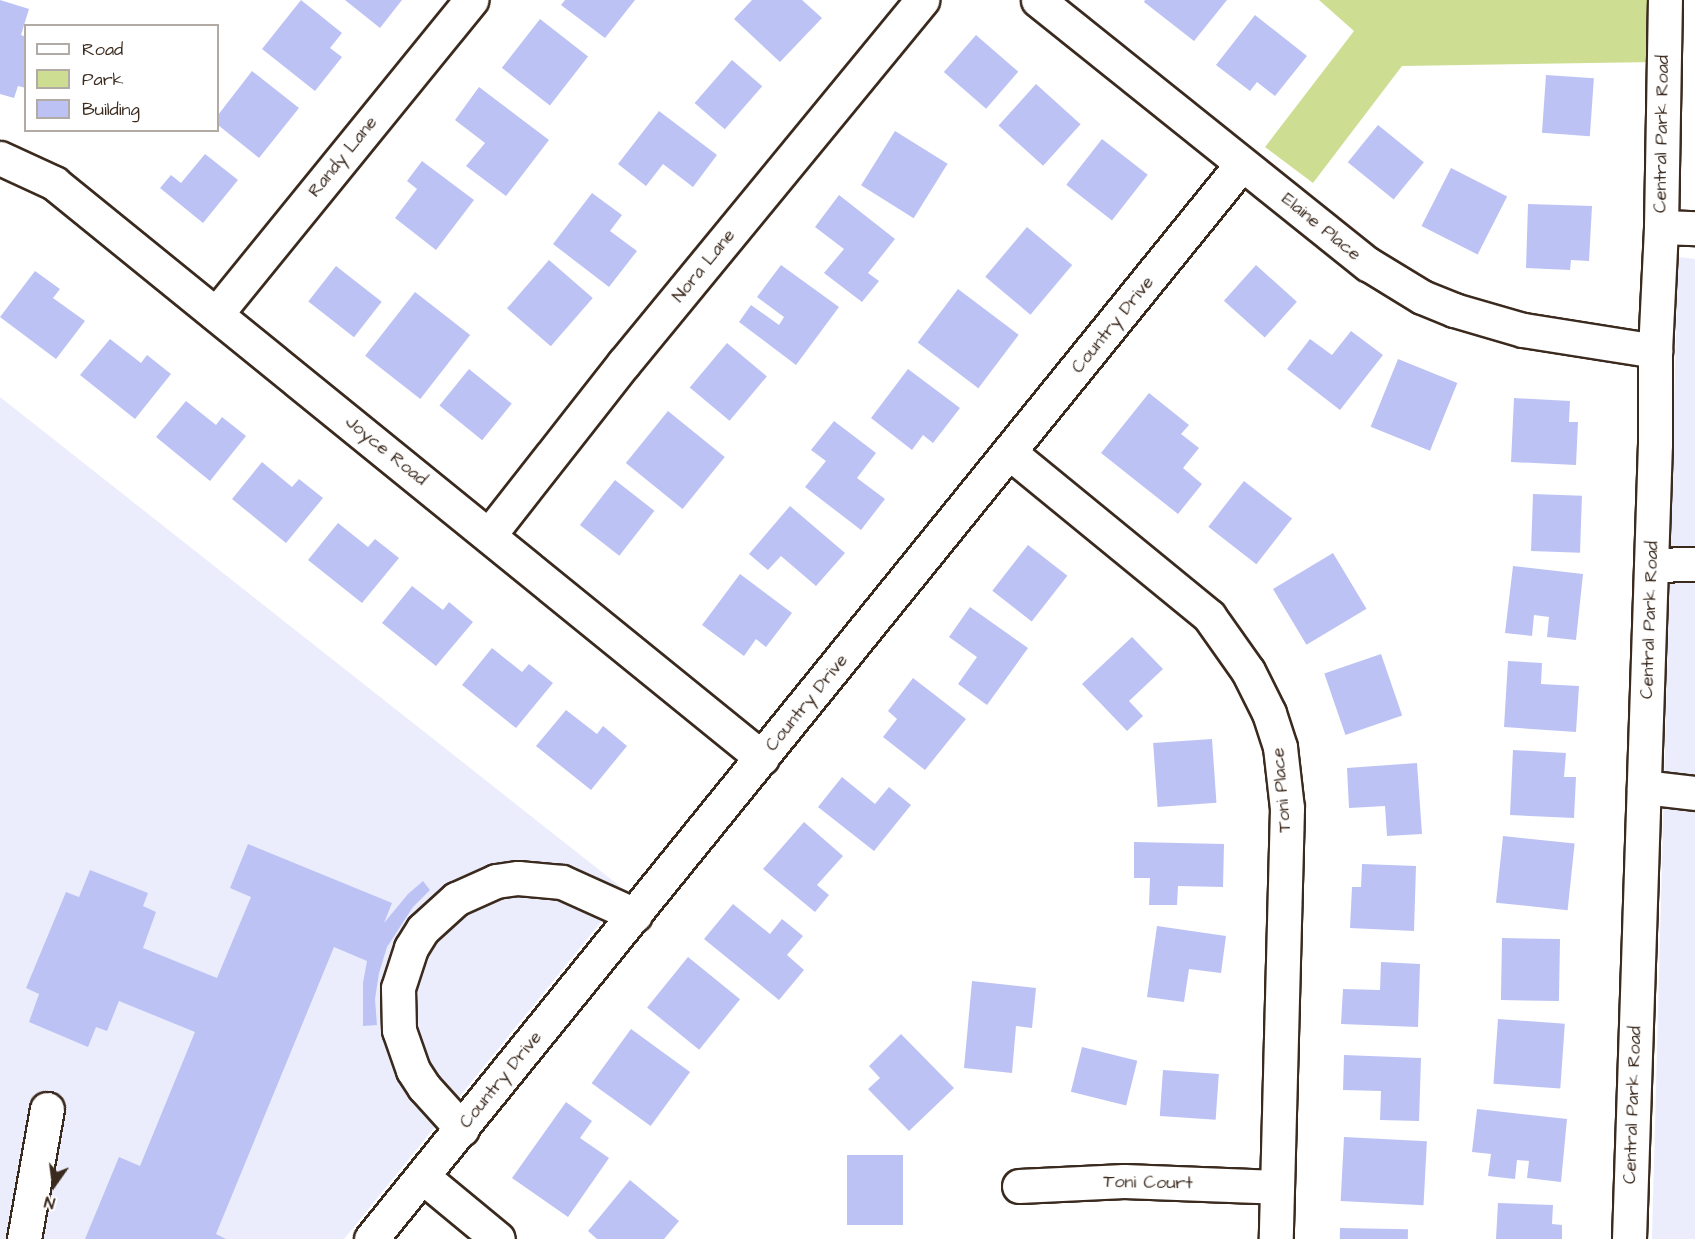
<!DOCTYPE html>
<html>
<head>
<meta charset="utf-8">
<style>
  body { margin:0 }
  #map { position:relative; width:1695px; height:1239px; overflow:hidden; background:#fff; font-family:"Architects Daughter",sans-serif }
  div>[style] { position:absolute }
  [style*='--x'] { left:calc(var(--x)*1px); top:calc(var(--y)*1px); width:calc(var(--w)*1px); rotate:calc(var(--a)*1deg) }
  .built>* { inset:0; background:#ebedfc }
  .green>* { inset:0; background:#cdde92 }
  .building>* { inset:0; background:#bcc3f4; transform-origin:0 0 }
  .roads { filter:drop-shadow(2px 0 #3b2a1e) drop-shadow(-2px 0 #3b2a1e) drop-shadow(0 2px #3b2a1e) drop-shadow(0 -2px #3b2a1e) }
  .minor>* { height:33px; margin:-16.5px; padding:0 16.5px; transform-origin:16.5px; border-radius:16.5px; background:#fff }
  span { translate:-50% -50%; white-space:nowrap; text-align:center; line-height:1.15; -webkit-text-stroke:4.5px #fff; paint-order:stroke }
  .street-label { font-size:18px; color:#3b2a1e }
  .legend { position:absolute; left:24px; top:24px; width:195px; height:108px; box-sizing:border-box; background:#fff; border:2px solid #b1aaa5; margin:0; padding:8px 10px; list-style:none; font-size:18px; color:#3b2a1e }
  .legend li { display:flex; align-items:center; gap:12px; height:30px }
  .legend b { width:30px; border:2px solid #b1aaa5 }
  .north { position:absolute; left:24px; top:1155px; width:60px; height:60px; -webkit-text-stroke:4px #fff; paint-order:stroke; rotate:194deg; font-size:16px; font-weight:700; line-height:24px; text-align:center; color:#3b2a1e }
  .north::after { content:''; display:block; margin:auto; width:21px; height:27px; background:#3b2a1e; clip-path:polygon(50% 0,100% 100%,50% 72%,0 100%) }
</style>
</head>
<body>
<div id="map">
  <div class="built">
    <i style="clip-path:polygon(1678px 257px,1695px 259px,1695px 1239px,1652px 1239px)"></i>
    <i style="clip-path:polygon(0 397px,626px 891px,344px 1239px,0 1239px)"></i>
  </div>
  <div class="green">
    <i style="clip-path:polygon(1319px 0,1659px 0,1658px 62px,1402px 66px,1313px 183px,1265px 147px,1354px 31px)"></i>
  </div>
  <div class="building">
    <i style="clip-path:polygon(0 0,29px 9px,21px 35px,26px 37px,26px 88px,18px 86px,14px 98px,0 94px)"></i>
    <i style="clip-path:polygon(301px 0,342px 33px,330px 48px,342px 57px,315px 91px,262px 49px)"></i>
    <i style="clip-path:polygon(345px 0,402px 0,380px 28px)"></i>
    <i style="clip-path:polygon(565px 0,635px 0,605px 38px,561px 5px)"></i>
    <i style="clip-path:polygon(752px 0,802px 0,822px 18px,780px 62px,734px 19px)"></i>
    <i style="clip-path:polygon(1145px 0,1227px 0,1194px 41px,1144px 2px)"></i>
    <i style="clip-path:polygon(1255px 15px,1307px 56px,1275px 96px,1257px 82px,1250px 91px,1216px 65px)"></i>
    <i style="left:540px;top:19px;width:61px;height:62px;rotate:38deg"></i>
    <i style="left:976px;top:35px;width:56px;height:49px;rotate:41deg"></i>
    <i style="left:732px;top:60px;width:40px;height:57px;rotate:41deg"></i>
    <i style="clip-path:polygon(252px 71px,299px 108px,259px 158px,218px 125px,218px 115px)"></i>
    <i style="left:1546px;top:75px;width:48px;height:58px;rotate:4deg"></i>
    <i style="left:1036px;top:84px;width:60px;height:56px;rotate:42deg"></i>
    <i style="clip-path:polygon(479px 87px,549px 140px,506px 196px,466px 166px,485px 143px,455px 120px)"></i>
    <i style="clip-path:polygon(659px 111px,717px 155px,693px 187px,663px 164px,646px 186px,618px 164px)"></i>
    <i style="left:1378px;top:125px;width:59px;height:48px;rotate:39deg"></i>
    <i style="left:895px;top:131px;width:62px;height:64px;rotate:32deg"></i>
    <i style="left:1102px;top:139px;width:58px;height:58px;rotate:38deg"></i>
    <i style="clip-path:polygon(205px 154px,238px 180px,203px 223px,160px 188px,171px 175px,181px 183px)"></i>
    <i style="clip-path:polygon(422px 161px,474px 200px,436px 250px,395px 218px,417px 189px,407px 181px)"></i>
    <i style="left:1451px;top:168px;width:63px;height:65px;rotate:27deg"></i>
    <i style="clip-path:polygon(592px 193px,622px 215px,610px 231px,637px 251px,609px 287px,553px 244px)"></i>
    <i style="clip-path:polygon(839px 195px,895px 239px,868px 273px,879px 281px,862px 302px,824px 273px,844px 249px,815px 227px)"></i>
    <i style="clip-path:polygon(1528px 204px,1592px 206px,1589px 261px,1571px 260px,1570px 270px,1526px 268px)"></i>
    <i style="left:1027px;top:227px;width:59px;height:65px;rotate:40deg"></i>
    <i style="left:549px;top:260px;width:58px;height:64px;rotate:41deg"></i>
    <i style="clip-path:polygon(781px 265px,839px 307px,796px 365px,739px 322px,751px 305px,779px 325px,784px 317px,757px 297px)"></i>
    <i style="left:1256px;top:265px;width:55px;height:48px;rotate:42deg"></i>
    <i style="left:336px;top:266px;width:58px;height:45px;rotate:38deg"></i>
    <i style="clip-path:polygon(35px 271px,60px 289px,53px 298px,85px 321px,56px 359px,0 317px)"></i>
    <i style="left:958px;top:289px;width:76px;height:67px;rotate:37deg"></i>
    <i style="left:415px;top:292px;width:70px;height:81px;rotate:38deg"></i>
    <i style="clip-path:polygon(1351px 331px,1383px 355px,1340px 410px,1287px 369px,1310px 339px,1332px 355px)"></i>
    <i style="clip-path:polygon(110px 339px,141px 363px,147px 355px,171px 374px,135px 419px,80px 375px)"></i>
    <i style="left:727px;top:343px;width:52px;height:58px;rotate:40deg"></i>
    <i style="left:1398px;top:359px;width:64px;height:73px;rotate:22deg"></i>
    <i style="left:469px;top:369px;width:55px;height:47px;rotate:39deg"></i>
    <i style="clip-path:polygon(908px 369px,960px 408px,933px 443px,923px 435px,912px 450px,871px 418px)"></i>
    <i style="clip-path:polygon(1149px 393px,1189px 425px,1181px 434px,1199px 448px,1183px 468px,1202px 484px,1178px 514px,1101px 453px)"></i>
    <i style="clip-path:polygon(1514px 398px,1570px 401px,1569px 422px,1578px 422px,1576px 465px,1511px 462px)"></i>
    <i style="clip-path:polygon(186px 401px,216px 425px,222px 417px,246px 436px,210px 481px,156px 437px)"></i>
    <i style="left:668px;top:411px;width:73px;height:67px;rotate:39deg"></i>
    <i style="clip-path:polygon(834px 421px,876px 453px,857px 478px,885px 499px,861px 530px,805px 487px,826px 461px,811px 450px)"></i>
    <i style="clip-path:polygon(262px 462px,292px 487px,299px 479px,323px 498px,286px 543px,232px 499px)"></i>
    <i style="left:615px;top:480px;width:50px;height:57px;rotate:38deg"></i>
    <i style="left:1244px;top:481px;width:61px;height:58px;rotate:38deg"></i>
    <i style="left:1533px;top:494px;width:49px;height:57px;rotate:2deg"></i>
    <i style="clip-path:polygon(790px 506px,845px 553px,816px 586px,781px 556px,768px 570px,749px 554px)"></i>
    <i style="clip-path:polygon(338px 523px,368px 547px,375px 539px,399px 558px,362px 603px,308px 560px)"></i>
    <i style="left:1028px;top:545px;width:50px;height:58px;rotate:38deg"></i>
    <i style="left:1333px;top:553px;width:65px;height:70px;rotate:59deg"></i>
    <i style="clip-path:polygon(1513px 566px,1583px 574px,1576px 640px,1547px 637px,1549px 617px,1534px 615px,1532px 636px,1505px 633px)"></i>
    <i style="clip-path:polygon(740px 574px,792px 613px,766px 647px,756px 639px,744px 656px,702px 625px)"></i>
    <i style="clip-path:polygon(412px 586px,443px 610px,449px 602px,473px 622px,436px 666px,382px 623px)"></i>
    <i style="clip-path:polygon(970px 607px,1028px 648px,987px 705px,958px 684px,977px 657px,949px 637px)"></i>
    <i style="clip-path:polygon(1132px 637px,1163px 669px,1129px 701px,1143px 716px,1127px 731px,1082px 684px)"></i>
    <i style="clip-path:polygon(492px 648px,522px 672px,529px 664px,553px 683px,516px 728px,462px 685px)"></i>
    <i style="left:1381px;top:654px;width:65px;height:60px;rotate:71deg"></i>
    <i style="clip-path:polygon(1508px 661px,1542px 663px,1541px 684px,1579px 686px,1576px 732px,1504px 727px)"></i>
    <i style="clip-path:polygon(913px 678px,966px 719px,925px 770px,883px 737px,897px 719px,888px 711px)"></i>
    <i style="clip-path:polygon(566px 710px,597px 734px,603px 726px,627px 746px,591px 790px,536px 746px)"></i>
    <i style="left:1212px;top:739px;width:64px;height:59px;rotate:86deg"></i>
    <i style="clip-path:polygon(1513px 750px,1566px 753px,1564px 777px,1576px 777px,1574px 818px,1510px 815px)"></i>
    <i style="clip-path:polygon(1417px 763px,1422px 834px,1387px 836px,1385px 806px,1349px 808px,1347px 768px)"></i>
    <i style="clip-path:polygon(842px 777px,875px 804px,889px 787px,911px 805px,874px 851px,818px 807px)"></i>
    <i style="clip-path:polygon(804px 822px,843px 856px,817px 885px,829px 895px,815px 912px,763px 869px)"></i>
    <i style="left:1503px;top:836px;width:72px;height:67px;rotate:6deg"></i>
    <i style="clip-path:polygon(1134px 842px,1224px 844px,1223px 887px,1178px 886px,1177px 905px,1149px 905px,1150px 878px,1134px 878px)"></i>
    <i style="clip-path:polygon(248px 844px,392px 903px,384px 923px,408px 894px,423px 881px,430px 890px,413px 907px,387px 947px,379px 973px,375px 999px,377px 1025px,363px 1026px,363px 983px,367px 961px,334px 947px,216px 1234px,226px 1239px,85px 1239px,119px 1157px,140px 1166px,195px 1032px,119px 1001px,107px 1031px,96px 1027px,88px 1047px,29px 1022px,39px 994px,26px 988px,66px 892px,79px 897px,90px 870px,148px 893px,143px 906px,156px 912px,143px 948px,217px 978px,251px 897px,230px 888px)"></i>
    <i style="clip-path:polygon(1362px 864px,1416px 866px,1414px 931px,1350px 928px,1352px 887px,1361px 887px)"></i>
    <i style="clip-path:polygon(733px 904px,770px 934px,782px 919px,803px 936px,787px 955px,804px 970px,779px 1000px,704px 939px)"></i>
    <i style="clip-path:polygon(1157px 926px,1226px 936px,1221px 973px,1189px 969px,1184px 1002px,1147px 997px)"></i>
    <i style="left:1502px;top:938px;width:58px;height:62px;rotate:1deg"></i>
    <i style="left:688px;top:957px;width:67px;height:65px;rotate:39deg"></i>
    <i style="clip-path:polygon(1381px 962px,1420px 964px,1418px 1027px,1341px 1024px,1343px 989px,1380px 990px)"></i>
    <i style="clip-path:polygon(972px 981px,1036px 988px,1032px 1028px,1016px 1026px,1012px 1073px,964px 1068px)"></i>
    <i style="left:1498px;top:1019px;width:67px;height:65px;rotate:4deg"></i>
    <i style="left:631px;top:1029px;width:73px;height:67px;rotate:36deg"></i>
    <i style="clip-path:polygon(901px 1034px,954px 1088px,909px 1131px,868px 1089px,880px 1078px,869px 1066px)"></i>
    <i style="left:1082px;top:1047px;width:57px;height:46px;rotate:14deg"></i>
    <i style="clip-path:polygon(1344px 1055px,1421px 1058px,1419px 1121px,1380px 1120px,1381px 1091px,1343px 1090px)"></i>
    <i style="left:1163px;top:1070px;width:56px;height:46px;rotate:4deg"></i>
    <i style="clip-path:polygon(566px 1102px,592px 1121px,580px 1138px,609px 1158px,568px 1217px,512px 1178px)"></i>
    <i style="clip-path:polygon(1477px 1109px,1567px 1119px,1561px 1182px,1527px 1178px,1529px 1161px,1517px 1160px,1515px 1179px,1488px 1176px,1491px 1154px,1472px 1152px)"></i>
    <i style="left:1344px;top:1137px;width:83px;height:64px;rotate:3deg"></i>
    <i style="left:847px;top:1155px;width:56px;height:70px"></i>
    <i style="clip-path:polygon(630px 1180px,679px 1221px,664px 1239px,597px 1239px,588px 1231px)"></i>
    <i style="clip-path:polygon(1498px 1203px,1553px 1205px,1552px 1224px,1562px 1225px,1562px 1239px,1496px 1239px)"></i>
    <i style="left:1340px;top:1228px;width:68px;height:11px;rotate:1deg"></i>
  </div>
  <div class="roads">
    <div class="minor">
      <i style="--x:1038;--y:0;--w:423;--a:38.7"></i>
      <i style="--x:1368;--y:264;--w:63;--a:31.4"></i>
      <i style="--x:1422;--y:297;--w:35;--a:22"></i>
      <i style="--x:1454;--y:310;--w:72;--a:16.2"></i>
      <i style="--x:1523;--y:330;--w:134;--a:9"></i>
      <i style="--x:0;--y:158;--w:60;--a:24.8"></i>
      <i style="--x:54;--y:183;--w:912;--a:39.08"></i>
      <i style="--x:1661;--y:227;--w:34;--a:2"></i>
      <i style="--x:216;--y:314;--w:405;--a:-50.9"></i>
      <i style="--x:1010;--y:453;--w:257;--a:39.3"></i>
      <i style="--x:1209;--y:616;--w:67;--a:54.7"></i>
      <i style="--x:1248;--y:671;--w:47;--a:63.4"></i>
      <i style="--x:1269;--y:713;--w:36;--a:72"></i>
      <i style="--x:1280;--y:747;--w:61;--a:83.5"></i>
      <i style="--x:1287;--y:808;--w:431;--a:91.5"></i>
      <i style="--x:489;--y:535;--w:219;--a:-51.9"></i>
      <i style="--x:624;--y:363;--w:470;--a:-50.6"></i>
      <i style="--x:1651;--y:565;--w:44;--a:-1.3"></i>
      <i style="--x:1644;--y:787;--w:51;--a:6.7"></i>
      <i style="--x:462;--y:1129;--w:57;--a:-132.1"></i>
      <i style="--x:424;--y:1087;--w:20;--a:-123"></i>
      <i style="--x:413;--y:1070;--w:42;--a:-109.3"></i>
      <i style="--x:399;--y:1030;--w:42;--a:-91.4"></i>
      <i style="--x:398;--y:988;--w:42;--a:-72"></i>
      <i style="--x:411;--y:948;--w:22;--a:-58"></i>
      <i style="--x:423;--y:929;--w:45;--a:-42.3"></i>
      <i style="--x:456;--y:899;--w:44;--a:-24.2"></i>
      <i style="--x:496;--y:881;--w:22;--a:-8"></i>
      <i style="--x:518;--y:878;--w:44;--a:5.2"></i>
      <i style="--x:562;--y:882;--w:80;--a:24.3"></i>
      <i style="--x:423;--y:1177;--w:97;--a:39.6"></i>
      <i style="--x:1019;--y:1186;--w:105;--a:-2.7"></i>
      <i style="--x:1124;--y:1181;--w:153;--a:2.2"></i>
      <i style="--x:24;--y:1239;--w:132;--a:-80"></i>
      <i style="--x:371;--y:1239;--w:1382;--a:-50.99"></i>
      <i style="--x:1629;--y:1239;--w:795;--a:-88.13"></i>
      <i style="--x:1655;--y:444;--w:93;--a:-90"></i>
      <i style="--x:1655;--y:351;--w:124;--a:-87.2"></i>
      <i style="--x:1661;--y:227;--w:227;--a:-89"></i>
    </div>
  </div>
  <div class="street-label">
    <span style="left:1662px;top:134px;rotate:-89deg">Central Park Road</span>
    <span style="left:343px;top:157px;rotate:-51deg">Randy Lane</span>
    <span style="left:1321px;top:227px;rotate:39deg">Elaine Place</span>
    <span style="left:704px;top:266px;rotate:-51deg">Nora Lane</span>
    <span style="left:1113px;top:325px;rotate:-51deg">Country Drive</span>
    <span style="left:386px;top:451px;rotate:39deg">Joyce Road</span>
    <span style="left:1650px;top:620px;rotate:-88deg">Central Park Road</span>
    <span style="left:807px;top:703px;rotate:-51deg">Country Drive</span>
    <span style="left:1282px;top:790px;rotate:-95deg">Toni Place</span>
    <span style="left:501px;top:1080px;rotate:-51deg">Country Drive</span>
    <span style="left:1633px;top:1105px;rotate:-88deg">Central Park Road</span>
    <span style="left:1148px;top:1183px;rotate:1deg">Toni Court</span>
  </div>
  <ul class="legend">
  <li><b style="height:8px;background:#fff"></b>Road</li>
  <li><b style="height:16px;background:#cdde92"></b>Park</li>
  <li><b style="height:16px;background:#bcc3f4"></b>Building</li>
  </ul>
  <div class="north">N</div>
</div>
</body>
</html>
